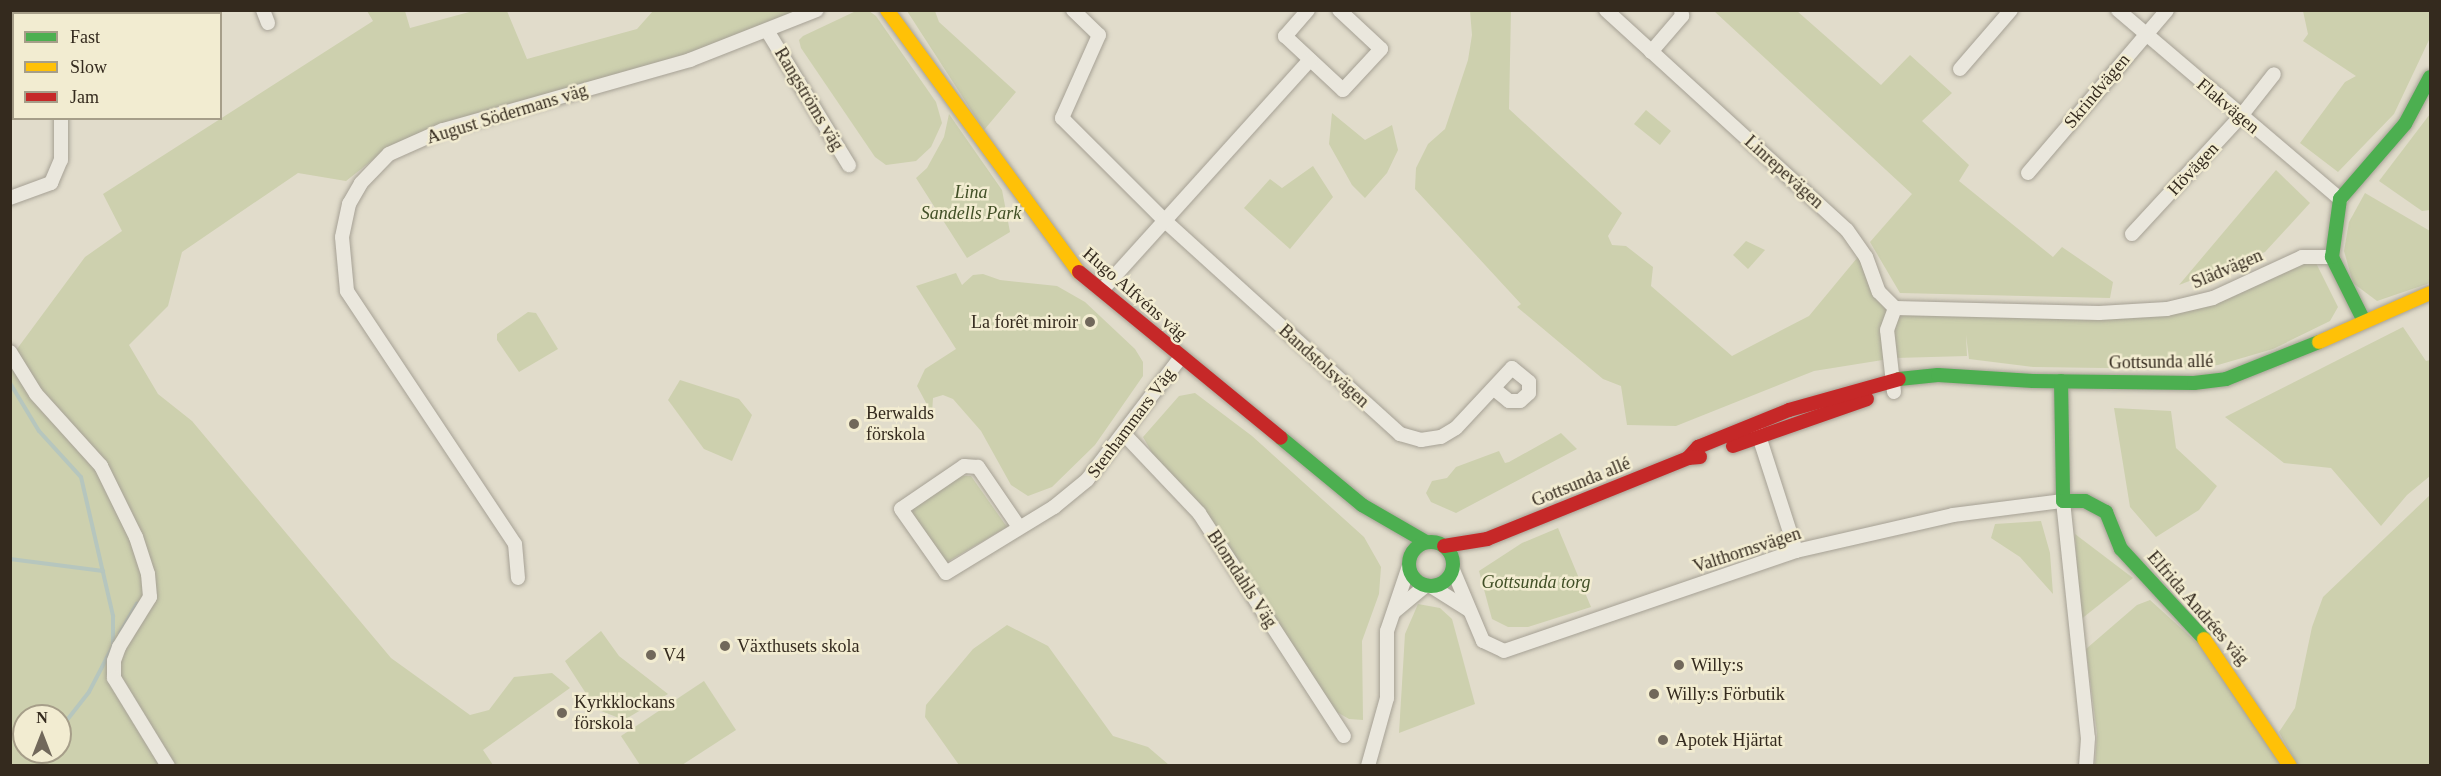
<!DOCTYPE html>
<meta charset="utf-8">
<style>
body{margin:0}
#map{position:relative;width:2441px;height:776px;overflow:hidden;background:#e1dccb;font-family:"Times New Roman",serif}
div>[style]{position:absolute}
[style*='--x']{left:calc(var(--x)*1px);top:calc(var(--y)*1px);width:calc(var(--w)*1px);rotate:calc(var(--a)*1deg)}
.green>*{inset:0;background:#cdd0ae}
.stream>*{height:4px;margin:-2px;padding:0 2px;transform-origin:2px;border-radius:2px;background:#b6c6be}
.roads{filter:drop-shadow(0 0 2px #a6a195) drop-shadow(0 0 2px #a6a195)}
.street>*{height:14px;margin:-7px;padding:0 7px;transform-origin:7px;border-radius:7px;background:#eae7dd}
.fast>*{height:14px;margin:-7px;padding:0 7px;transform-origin:7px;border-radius:7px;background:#4caf50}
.fast>.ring{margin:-7px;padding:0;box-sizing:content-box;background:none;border:14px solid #4caf50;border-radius:50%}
.slow>*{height:14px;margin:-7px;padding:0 7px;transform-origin:7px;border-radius:7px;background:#ffc107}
.jam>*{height:14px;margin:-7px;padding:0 7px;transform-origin:7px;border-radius:7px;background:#c62828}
.dots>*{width:16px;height:16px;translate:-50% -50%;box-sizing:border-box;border:3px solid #f2ecd1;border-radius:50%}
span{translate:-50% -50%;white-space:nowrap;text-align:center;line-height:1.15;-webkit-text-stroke:5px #f2ecd1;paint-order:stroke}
.street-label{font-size:18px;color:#342a1e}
.park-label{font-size:18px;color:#414f26;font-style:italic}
.poi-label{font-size:18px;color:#342a1e}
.right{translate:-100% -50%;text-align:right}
.left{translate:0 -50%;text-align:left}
.frame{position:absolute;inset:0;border:12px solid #342a1e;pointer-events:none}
.legend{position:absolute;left:12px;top:12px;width:210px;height:108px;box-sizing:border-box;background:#f2ecd1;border:2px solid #a69e89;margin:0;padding:8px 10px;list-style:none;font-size:18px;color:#342a1e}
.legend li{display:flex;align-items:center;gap:12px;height:30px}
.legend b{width:30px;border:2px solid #a69e89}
.north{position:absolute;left:12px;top:704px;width:60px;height:60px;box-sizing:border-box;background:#f2ecd1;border:2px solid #a69e89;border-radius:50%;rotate:0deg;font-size:16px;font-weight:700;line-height:24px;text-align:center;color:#342a1e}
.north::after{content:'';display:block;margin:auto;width:21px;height:27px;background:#71685b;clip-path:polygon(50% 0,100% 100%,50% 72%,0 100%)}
</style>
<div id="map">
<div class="green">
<i style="clip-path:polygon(evenodd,367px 11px,405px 11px,410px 28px,473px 11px,507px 11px,527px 59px,637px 29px,653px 11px,800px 11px,685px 55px,389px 147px,346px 181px,298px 173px,182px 252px,168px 306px,129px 345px,158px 394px,192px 421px,391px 658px,470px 715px,489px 710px,514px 677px,552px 673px,570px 688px,483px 750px,493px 765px,11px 766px,11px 347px,14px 353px,85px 257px,122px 231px,103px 194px,373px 21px,367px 11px,24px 716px,60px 716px,60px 752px,24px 752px,24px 716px)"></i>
<i style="clip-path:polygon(856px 11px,869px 11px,876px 16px,936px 102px,942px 123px,931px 147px,916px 161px,886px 165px,875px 157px,801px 48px,799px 40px,803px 36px)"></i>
<i style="clip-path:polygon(907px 11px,935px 11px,939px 22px,1016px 92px,984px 130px)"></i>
<i style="clip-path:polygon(1470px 11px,1511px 11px,1509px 109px,1622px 213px,1608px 236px,1612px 245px,1626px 246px,1653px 267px,1651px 286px,1732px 356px,1809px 316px,1862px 252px,1895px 308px,2167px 309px,2274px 268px,2315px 261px,2338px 307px,2330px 321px,2273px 349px,2218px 365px,2182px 369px,2033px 367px,1969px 359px,1966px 335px,1967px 356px,1895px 358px,1814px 371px,1676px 426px,1627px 425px,1621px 386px,1603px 379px,1517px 307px,1521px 304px,1415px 189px,1416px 168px,1428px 144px,1445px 129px,1468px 60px,1472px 35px)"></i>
<i style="clip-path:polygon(1714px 11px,1797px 11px,1881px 85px,1910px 55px,1952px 93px,1922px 121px,1969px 165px,1959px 181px,2053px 257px,2062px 247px,2113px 282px,2110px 298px,1900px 293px,1870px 242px,1912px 194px)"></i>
<i style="clip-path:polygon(2303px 11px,2430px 11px,2429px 40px,2394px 114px,2338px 172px,2300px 143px,2345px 82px,2356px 76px,2303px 41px,2308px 34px)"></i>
<i style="clip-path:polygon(1646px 110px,1671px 131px,1660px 145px,1634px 124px)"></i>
<i style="clip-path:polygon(1332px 113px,1365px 140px,1392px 125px,1398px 150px,1387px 173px,1365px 198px,1352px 185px,1329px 144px)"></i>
<i style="clip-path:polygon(949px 114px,1002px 190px,1010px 232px,967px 258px,916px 178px,927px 168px,944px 137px)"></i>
<i style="clip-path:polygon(2430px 114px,2430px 210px,2422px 211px,2379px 181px)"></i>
<i style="clip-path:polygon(1313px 166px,1333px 197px,1290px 249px,1244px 208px,1270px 179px,1282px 188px)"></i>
<i style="clip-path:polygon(2276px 170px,2310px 203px,2265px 252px,2179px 285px)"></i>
<i style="clip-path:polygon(2365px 193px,2430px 231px,2430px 283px,2377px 301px,2353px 283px,2344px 251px,2349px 222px)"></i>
<i style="clip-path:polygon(1746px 241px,1765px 250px,1748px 269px,1733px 255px)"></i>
<i style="clip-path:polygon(956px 273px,962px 285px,973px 275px,983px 274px,1000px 280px,1057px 286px,1085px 302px,1135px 349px,1143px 362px,1143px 376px,1095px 445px,1052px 487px,1028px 496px,1011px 485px,981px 431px,953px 399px,943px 395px,933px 398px,932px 414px,917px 386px,925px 369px,956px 349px,916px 286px)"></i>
<i style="clip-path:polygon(528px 312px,536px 313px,558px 349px,519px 372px,497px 340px,497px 334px)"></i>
<i style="clip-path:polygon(2403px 327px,2426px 361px,2430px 360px,2430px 476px,2407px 495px,2381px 526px,2331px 468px,2284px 463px,2225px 417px)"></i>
<i style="clip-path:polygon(680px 380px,739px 399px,752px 415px,732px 461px,704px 449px,668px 400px)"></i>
<i style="clip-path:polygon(1195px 393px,1252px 436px,1364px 537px,1381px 567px,1379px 594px,1362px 641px,1363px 720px,1349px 719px,1337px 712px,1199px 513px,1166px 477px,1143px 437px,1179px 396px)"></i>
<i style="clip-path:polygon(2114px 408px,2171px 411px,2176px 448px,2217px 486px,2199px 510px,2156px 537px,2130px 507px)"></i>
<i style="clip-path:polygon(1561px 433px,1577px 449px,1456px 513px,1431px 502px,1426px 493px,1432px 481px,1447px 478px,1456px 467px,1499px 451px,1505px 463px,1509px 462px)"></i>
<i style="clip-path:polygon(962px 476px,971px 476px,1007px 527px,947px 562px,912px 514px,914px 507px)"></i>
<i style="clip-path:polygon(2430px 495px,2430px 765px,2297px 765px,2279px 732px,2295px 708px,2312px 627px,2323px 597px)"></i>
<i style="clip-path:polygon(2041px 521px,2050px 553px,2053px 594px,2020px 557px,1991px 538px,1995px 524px)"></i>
<i style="clip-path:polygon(1558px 528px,1591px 607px,1528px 627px,1508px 627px,1492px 619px,1479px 571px,1522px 543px)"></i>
<i style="clip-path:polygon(2075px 534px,2133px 578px,2080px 620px)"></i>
<i style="clip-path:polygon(2150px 600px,2204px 649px,2282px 765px,2095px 765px,2097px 733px,2086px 649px,2137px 605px)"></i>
<i style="clip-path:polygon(1418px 604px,1440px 608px,1452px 619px,1475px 704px,1399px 733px,1405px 634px)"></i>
<i style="clip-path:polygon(1007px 625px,1048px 646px,1113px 736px,1148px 747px,1169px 765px,959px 765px,925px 717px,926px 705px,973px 649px)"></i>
<i style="clip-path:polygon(601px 631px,619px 656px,668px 694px,624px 720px,596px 709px,565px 661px)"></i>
<i style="clip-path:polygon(704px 681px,736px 730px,682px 765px,640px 765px,621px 736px)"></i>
</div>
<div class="stream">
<i style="--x:10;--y:383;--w:56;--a:58.9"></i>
<i style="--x:39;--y:431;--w:62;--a:47.6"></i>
<i style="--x:81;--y:477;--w:143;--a:77"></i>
<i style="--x:113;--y:616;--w:30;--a:90"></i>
<i style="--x:113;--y:646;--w:52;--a:117.6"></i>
<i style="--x:89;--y:692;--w:47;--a:128.1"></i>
<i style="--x:10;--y:559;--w:94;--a:7.4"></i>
<i style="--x:120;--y:633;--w:34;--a:-60"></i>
<i style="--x:39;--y:766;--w:16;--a:-60"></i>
</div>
<div class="roads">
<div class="street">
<i style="--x:263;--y:10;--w:14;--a:69"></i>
<i style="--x:1073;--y:10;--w:36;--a:44"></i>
<i style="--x:1099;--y:35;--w:91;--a:114"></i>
<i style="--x:1062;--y:118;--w:144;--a:45"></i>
<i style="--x:1164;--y:220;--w:319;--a:42.2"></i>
<i style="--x:1400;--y:434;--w:22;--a:16"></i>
<i style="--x:1421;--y:440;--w:20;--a:-9"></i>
<i style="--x:1441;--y:437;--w:17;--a:-31"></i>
<i style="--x:1456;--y:428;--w:82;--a:-47"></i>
<i style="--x:1512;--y:368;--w:22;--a:39"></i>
<i style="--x:1529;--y:382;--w:11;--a:90"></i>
<i style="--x:1529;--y:393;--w:12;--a:138"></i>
<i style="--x:1520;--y:401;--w:11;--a:180"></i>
<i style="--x:1509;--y:401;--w:19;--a:-141"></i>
<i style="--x:1308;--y:10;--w:35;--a:131"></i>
<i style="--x:1285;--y:36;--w:79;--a:43"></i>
<i style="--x:1343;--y:90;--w:56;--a:-47.2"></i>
<i style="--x:1381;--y:49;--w:57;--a:-137.1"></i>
<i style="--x:1606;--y:10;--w:326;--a:42.4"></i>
<i style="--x:1847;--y:230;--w:33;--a:55"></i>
<i style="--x:1866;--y:257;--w:37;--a:70"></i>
<i style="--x:1879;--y:292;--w:23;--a:45"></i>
<i style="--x:1895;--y:308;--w:204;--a:1.4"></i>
<i style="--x:2099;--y:313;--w:68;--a:-3.4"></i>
<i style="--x:2167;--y:309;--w:47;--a:-13.4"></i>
<i style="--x:2213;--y:298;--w:98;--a:-24.7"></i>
<i style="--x:2302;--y:257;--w:30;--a:0"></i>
<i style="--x:2118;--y:10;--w:292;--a:40.4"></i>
<i style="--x:67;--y:14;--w:4;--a:-76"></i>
<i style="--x:768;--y:32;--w:156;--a:58.7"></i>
<i style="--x:1651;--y:52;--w:48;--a:-49.3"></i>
<i style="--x:1682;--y:16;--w:6;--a:-99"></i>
<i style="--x:1960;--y:69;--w:78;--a:-49.2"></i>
<i style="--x:2028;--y:173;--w:214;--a:-49.5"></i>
<i style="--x:10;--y:198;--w:44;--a:-20.1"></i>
<i style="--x:51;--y:183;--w:25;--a:-67"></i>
<i style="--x:61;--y:160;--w:42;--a:-90"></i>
<i style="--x:2132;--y:234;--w:161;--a:-47.3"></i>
<i style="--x:2241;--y:116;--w:53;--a:-51.8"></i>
<i style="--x:1102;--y:290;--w:310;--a:-47.9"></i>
<i style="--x:10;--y:352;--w:49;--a:58.2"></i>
<i style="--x:36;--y:394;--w:97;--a:47.9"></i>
<i style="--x:101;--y:466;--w:79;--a:63.8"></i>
<i style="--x:136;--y:537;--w:39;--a:72"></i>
<i style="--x:148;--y:574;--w:23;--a:85"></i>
<i style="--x:150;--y:597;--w:59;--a:121.8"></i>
<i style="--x:119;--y:647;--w:15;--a:110"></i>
<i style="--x:114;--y:661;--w:17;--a:90"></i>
<i style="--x:114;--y:678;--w:103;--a:58.5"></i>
<i style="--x:1894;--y:392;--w:62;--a:-96.4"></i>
<i style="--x:1887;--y:330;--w:23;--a:-70"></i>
<i style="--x:1757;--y:430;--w:127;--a:72.1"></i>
<i style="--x:1124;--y:434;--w:109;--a:46.5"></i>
<i style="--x:1199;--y:513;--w:266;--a:57"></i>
<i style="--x:1019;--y:527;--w:73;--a:-124.3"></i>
<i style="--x:978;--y:467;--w:14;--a:-176"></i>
<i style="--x:964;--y:466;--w:76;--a:145.7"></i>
<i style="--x:901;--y:509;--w:78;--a:54.9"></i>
<i style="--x:946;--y:573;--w:127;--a:-31.4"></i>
<i style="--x:1054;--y:507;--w:43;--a:-39.3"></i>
<i style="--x:1087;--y:480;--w:155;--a:-52.6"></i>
<i style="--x:1453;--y:570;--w:77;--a:67.1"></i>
<i style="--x:1483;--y:641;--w:23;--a:25"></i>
<i style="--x:1504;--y:651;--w:309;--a:-18.9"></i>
<i style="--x:1796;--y:551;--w:161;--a:-12.9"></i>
<i style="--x:1953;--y:515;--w:111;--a:-7.3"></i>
<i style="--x:2063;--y:501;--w:238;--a:84"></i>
<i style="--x:2088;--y:738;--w:28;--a:94"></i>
<i style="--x:518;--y:578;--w:34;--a:-95"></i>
<i style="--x:515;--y:544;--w:304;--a:-123.6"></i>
<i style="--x:347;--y:291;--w:54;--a:-95.3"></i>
<i style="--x:342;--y:237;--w:34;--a:-78"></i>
<i style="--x:349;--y:204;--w:24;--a:-60"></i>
<i style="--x:361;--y:183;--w:40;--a:-46"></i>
<i style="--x:389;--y:154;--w:59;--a:-24"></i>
<i style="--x:443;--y:130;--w:257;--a:-15.8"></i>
<i style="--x:690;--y:60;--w:136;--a:-21.5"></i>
<i style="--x:1431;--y:586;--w:45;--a:32.3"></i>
<i style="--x:1394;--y:612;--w:40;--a:-40"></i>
<i style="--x:1368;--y:766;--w:71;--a:-74.4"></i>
<i style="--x:1387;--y:698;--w:67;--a:-90"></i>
<i style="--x:1387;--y:631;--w:69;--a:-71.3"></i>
</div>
<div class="fast">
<i style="--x:2364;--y:321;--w:72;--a:-116.6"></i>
<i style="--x:2332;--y:257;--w:59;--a:-82.1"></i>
<i style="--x:2340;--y:199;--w:99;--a:-49.1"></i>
<i style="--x:2405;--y:124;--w:53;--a:-62"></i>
<i style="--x:1899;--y:379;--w:39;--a:-6"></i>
<i style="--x:1938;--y:375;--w:95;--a:3.6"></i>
<i style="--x:2033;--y:381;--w:161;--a:0.7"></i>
<i style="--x:2194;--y:383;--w:32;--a:-7"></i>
<i style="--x:2226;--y:379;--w:100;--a:-21.7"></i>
<i style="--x:2061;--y:381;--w:120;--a:89"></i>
<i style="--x:2063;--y:501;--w:22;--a:0"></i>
<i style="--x:2085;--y:501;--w:24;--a:28"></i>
<i style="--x:2106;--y:512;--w:40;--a:68"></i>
<i style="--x:2121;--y:549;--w:122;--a:47.3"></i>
<i style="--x:1281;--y:438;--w:105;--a:39.6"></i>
<i style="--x:1362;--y:505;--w:74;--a:30"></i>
<i class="ring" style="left:1409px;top:542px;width:30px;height:30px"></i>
</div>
<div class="slow">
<i style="--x:887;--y:10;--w:325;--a:53.8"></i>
<i style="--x:2319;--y:342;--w:121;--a:-23.8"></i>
<i style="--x:2204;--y:639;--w:153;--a:55.9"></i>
</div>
<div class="jam">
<i style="--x:1079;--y:272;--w:261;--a:39.4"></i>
<i style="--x:1733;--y:446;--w:142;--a:-19.3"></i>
<i style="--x:1688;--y:458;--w:15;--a:-48"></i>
<i style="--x:1698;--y:447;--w:98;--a:-22.1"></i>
<i style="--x:1789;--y:410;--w:114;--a:-15.7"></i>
<i style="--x:1444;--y:546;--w:44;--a:-9.2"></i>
<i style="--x:1487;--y:539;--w:217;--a:-21.9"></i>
<i style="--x:1688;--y:458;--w:12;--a:-5"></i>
</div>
</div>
<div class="dots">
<i style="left:1090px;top:322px;background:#71685b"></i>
<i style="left:854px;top:424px;background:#71685b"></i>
<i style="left:725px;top:646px;background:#71685b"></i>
<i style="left:651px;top:655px;background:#71685b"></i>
<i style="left:1679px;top:665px;background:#71685b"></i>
<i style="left:1654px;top:694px;background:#71685b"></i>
<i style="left:562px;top:713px;background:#71685b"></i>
<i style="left:1663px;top:740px;background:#71685b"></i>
</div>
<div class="street-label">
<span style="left:2097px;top:91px;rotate:-50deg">Skrindvägen</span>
<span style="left:809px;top:99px;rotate:59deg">Rangströms väg</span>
<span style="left:2228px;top:106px;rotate:40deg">Flakvägen</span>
<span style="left:507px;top:114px;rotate:-17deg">August Södermans väg</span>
<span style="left:2193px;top:169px;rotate:-47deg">Hövägen</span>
<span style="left:1784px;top:172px;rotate:42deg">Linrepevägen</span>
<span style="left:2227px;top:269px;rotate:-23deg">Slädvägen</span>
<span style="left:1135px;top:294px;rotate:41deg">Hugo Alfvéns väg</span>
<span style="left:2161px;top:362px;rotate:-1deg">Gottsunda allé</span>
<span style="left:1324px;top:366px;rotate:42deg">Bandstolsvägen</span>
<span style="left:1131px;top:423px;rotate:-53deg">Stenhammars Väg</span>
<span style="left:1581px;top:482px;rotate:-22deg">Gottsunda allé</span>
<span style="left:1747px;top:550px;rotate:-18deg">Valthornsvägen</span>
<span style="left:1242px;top:579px;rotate:57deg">Blomdahls Väg</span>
<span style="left:2198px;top:608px;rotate:49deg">Elfrida Andrées väg</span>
</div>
<div class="park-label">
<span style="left:971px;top:203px">Lina<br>Sandells Park</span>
<span style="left:1536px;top:582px">Gottsunda torg</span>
</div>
<div class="poi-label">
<span class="right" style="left:1078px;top:322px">La forêt miroir</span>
<span class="left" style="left:866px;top:424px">Berwalds<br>förskola</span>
<span class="left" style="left:737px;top:646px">Växthusets skola</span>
<span class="left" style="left:663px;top:655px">V4</span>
<span class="left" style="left:1691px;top:665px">Willy:s</span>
<span class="left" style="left:1666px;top:694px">Willy:s Förbutik</span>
<span class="left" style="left:574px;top:713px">Kyrkklockans<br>förskola</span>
<span class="left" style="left:1675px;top:740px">Apotek Hjärtat</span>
</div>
<div class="frame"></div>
<ul class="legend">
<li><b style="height:8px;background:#4caf50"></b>Fast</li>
<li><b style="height:8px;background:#ffc107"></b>Slow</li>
<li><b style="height:8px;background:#c62828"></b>Jam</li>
</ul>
<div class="north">N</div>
</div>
